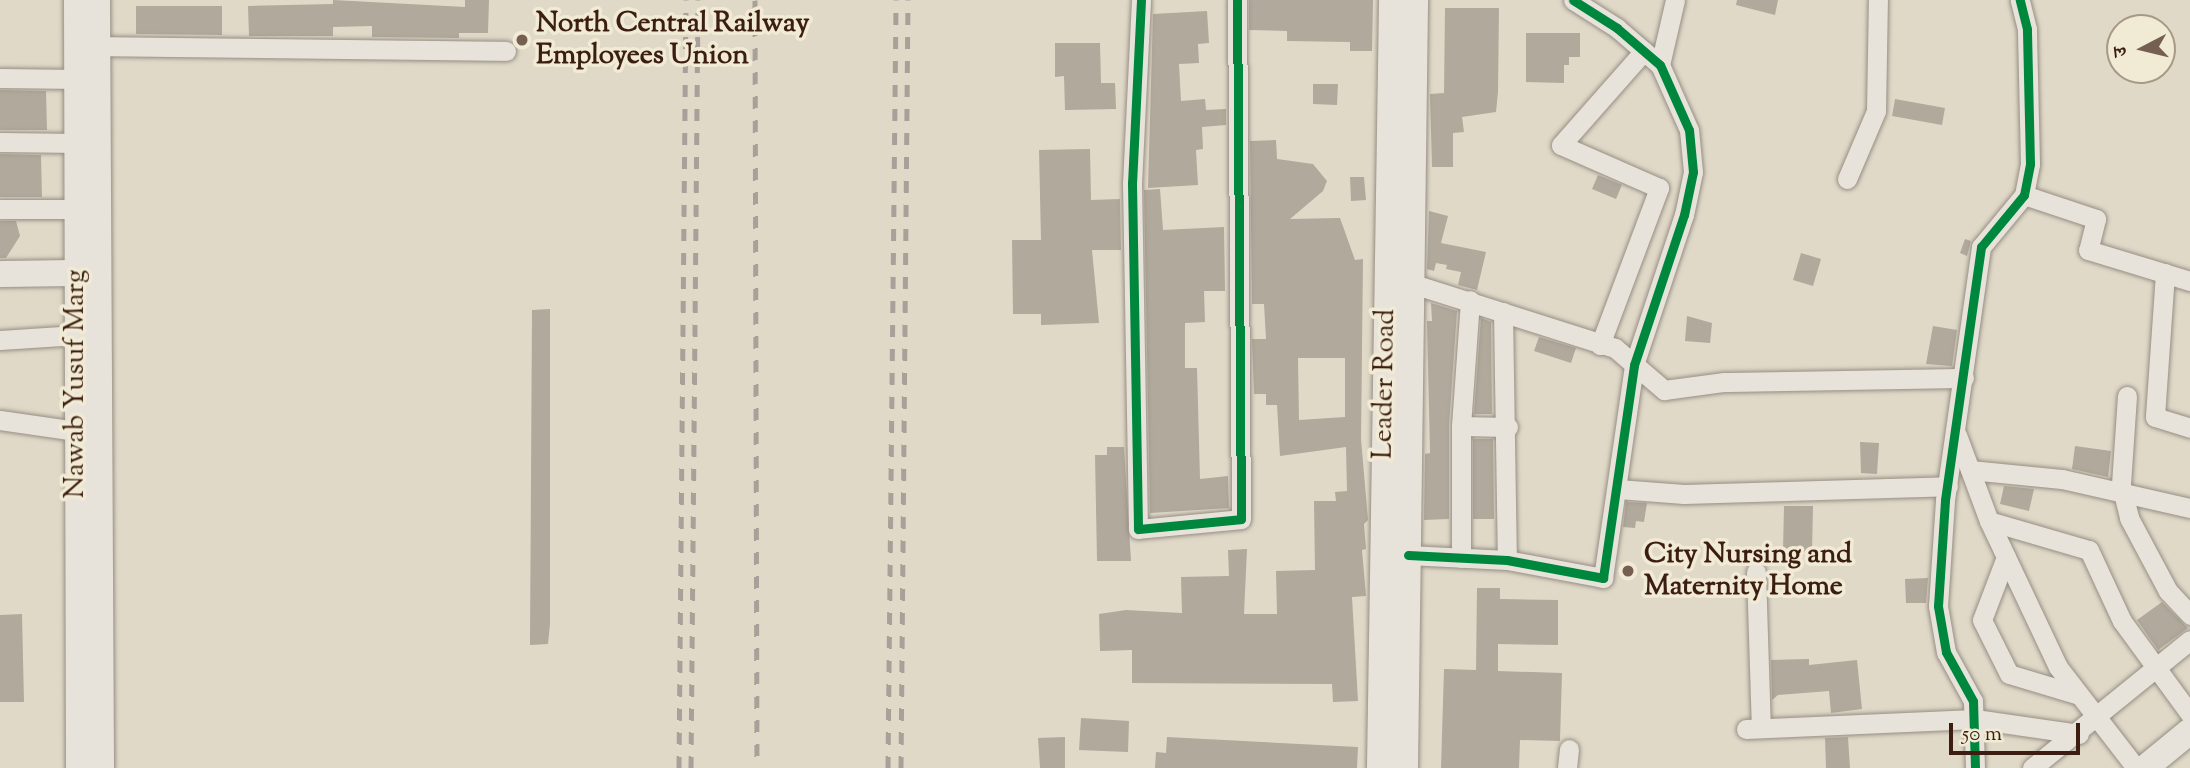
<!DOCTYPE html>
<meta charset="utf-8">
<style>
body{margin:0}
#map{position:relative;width:2190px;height:768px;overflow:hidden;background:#e0d9c8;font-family:"Sorts Mill Goudy","Noto Serif Devanagari",serif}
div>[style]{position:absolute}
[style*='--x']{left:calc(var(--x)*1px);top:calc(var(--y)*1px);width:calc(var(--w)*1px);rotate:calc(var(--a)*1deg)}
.building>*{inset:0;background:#b0a99c}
.roads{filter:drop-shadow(0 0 2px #968e83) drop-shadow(0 0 2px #968e83)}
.street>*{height:19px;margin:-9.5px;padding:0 9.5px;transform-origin:9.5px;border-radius:9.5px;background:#e7e3da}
.secondary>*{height:26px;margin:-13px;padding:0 13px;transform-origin:13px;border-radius:13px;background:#e7e3da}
.rail>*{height:5px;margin-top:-2.5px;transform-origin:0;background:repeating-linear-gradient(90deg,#a7a199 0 12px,transparent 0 24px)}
.cycleway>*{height:9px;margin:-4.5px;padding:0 4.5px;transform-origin:4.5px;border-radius:4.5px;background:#00873e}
.dots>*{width:19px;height:19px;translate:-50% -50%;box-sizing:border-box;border:4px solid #f1ead4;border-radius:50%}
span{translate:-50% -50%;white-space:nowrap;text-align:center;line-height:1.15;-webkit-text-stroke:7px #f1ead4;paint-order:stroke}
.poi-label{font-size:28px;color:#3b1e11;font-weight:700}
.left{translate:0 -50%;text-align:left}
.street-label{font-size:28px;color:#3b1e11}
.north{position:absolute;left:2106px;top:14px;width:70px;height:70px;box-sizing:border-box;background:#f1ead4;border:2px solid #a89886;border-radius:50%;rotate:263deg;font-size:19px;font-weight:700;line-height:28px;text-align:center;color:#3b1e11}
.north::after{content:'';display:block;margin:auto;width:24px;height:32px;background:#755f51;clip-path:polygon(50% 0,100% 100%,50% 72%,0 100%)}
.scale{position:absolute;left:1949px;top:723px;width:131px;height:32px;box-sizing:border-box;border:4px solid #3b1e11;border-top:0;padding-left:9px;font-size:21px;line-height:24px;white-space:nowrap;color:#3b1e11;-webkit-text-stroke:5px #f1ead4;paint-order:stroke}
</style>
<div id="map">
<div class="building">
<i style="clip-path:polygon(333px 0,465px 7px,465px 0,489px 0,488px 33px,459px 33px,459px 38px,372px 37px,372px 26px,333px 27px,333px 36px,249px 36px,248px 6px,333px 4px)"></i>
<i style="clip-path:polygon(1249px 0,1373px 0,1372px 51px,1350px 51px,1350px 42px,1287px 41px,1287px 31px,1249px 30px)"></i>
<i style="clip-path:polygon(1737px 0,1778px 0,1775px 15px,1736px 5px)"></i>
<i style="clip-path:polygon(136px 6px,222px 6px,222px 35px,136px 34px)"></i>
<i style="clip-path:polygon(1445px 8px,1499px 8px,1498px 92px,1496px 112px,1462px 117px,1464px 132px,1453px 133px,1453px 167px,1432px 167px,1430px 94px,1444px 93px)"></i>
<i style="clip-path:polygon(1207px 11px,1209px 43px,1198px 44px,1199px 63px,1179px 64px,1181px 101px,1205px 99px,1206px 110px,1226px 109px,1226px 125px,1202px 127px,1203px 149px,1196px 150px,1198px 185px,1148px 188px,1153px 14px)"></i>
<i style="clip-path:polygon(1526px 33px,1580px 33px,1580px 57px,1569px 57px,1569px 65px,1564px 65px,1564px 83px,1526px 82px)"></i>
<i style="clip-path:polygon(1055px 43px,1100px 43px,1101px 83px,1115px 83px,1116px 109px,1065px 110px,1064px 76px,1055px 77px)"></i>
<i style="clip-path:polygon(1313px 84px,1338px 84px,1337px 105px,1313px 104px)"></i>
<i style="clip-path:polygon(0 90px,46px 91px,47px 130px,0 130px)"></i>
<i style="clip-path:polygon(1895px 99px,1945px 108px,1942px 125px,1892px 116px)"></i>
<i style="clip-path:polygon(evenodd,1276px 140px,1277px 159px,1313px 164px,1327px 181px,1323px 191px,1290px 219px,1340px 218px,1355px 260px,1363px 259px,1361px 439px,1368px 520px,1364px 524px,1366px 549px,1362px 550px,1366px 596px,1352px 597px,1358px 701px,1333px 702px,1332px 684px,1132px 683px,1132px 650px,1100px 651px,1099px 614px,1126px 610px,1182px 613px,1181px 577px,1229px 576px,1228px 550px,1247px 549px,1244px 614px,1277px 614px,1276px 571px,1315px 570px,1314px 501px,1336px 501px,1335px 492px,1347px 491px,1346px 447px,1280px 456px,1277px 405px,1266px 405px,1266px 394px,1254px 394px,1252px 339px,1266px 339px,1264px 304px,1252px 304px,1250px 141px,1276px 140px,1298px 358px,1345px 358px,1345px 417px,1299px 420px,1298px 358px)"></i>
<i style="clip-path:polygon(1090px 149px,1091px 200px,1120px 199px,1121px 250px,1092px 250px,1099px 323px,1041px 325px,1041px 314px,1013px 314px,1012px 240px,1041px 240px,1039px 150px)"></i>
<i style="clip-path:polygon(0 154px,41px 155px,42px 197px,0 197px)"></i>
<i style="clip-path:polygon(1598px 175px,1622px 185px,1616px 199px,1592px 189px)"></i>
<i style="clip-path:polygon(1350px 177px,1364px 177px,1366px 200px,1351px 201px)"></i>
<i style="clip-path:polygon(1160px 189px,1163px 230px,1224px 227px,1225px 291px,1204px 291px,1205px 322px,1185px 323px,1185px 368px,1197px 368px,1200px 479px,1228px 476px,1229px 508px,1150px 513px,1144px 190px)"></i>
<i style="clip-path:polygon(1429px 211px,1448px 216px,1441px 243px,1486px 252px,1477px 290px,1458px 285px,1461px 272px,1446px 269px,1447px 265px,1436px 263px,1434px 271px,1427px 269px)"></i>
<i style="clip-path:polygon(0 221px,16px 221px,20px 236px,6px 258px,0 258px)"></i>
<i style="clip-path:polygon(1965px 239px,1971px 241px,1967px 256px,1960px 253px)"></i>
<i style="clip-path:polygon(1801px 253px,1821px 259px,1813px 286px,1793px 280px)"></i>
<i style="clip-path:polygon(1431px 303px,1457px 311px,1449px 425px,1449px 519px,1424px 520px,1425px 454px,1430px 453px,1427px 321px,1432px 321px)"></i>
<i style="clip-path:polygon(550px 309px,550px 624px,548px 644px,530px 645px,532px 310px)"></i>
<i style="clip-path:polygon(1687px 316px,1712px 323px,1710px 343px,1685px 341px)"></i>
<i style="clip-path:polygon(1481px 318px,1491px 322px,1492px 414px,1474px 414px)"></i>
<i style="clip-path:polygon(1933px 326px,1957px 330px,1952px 366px,1926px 364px)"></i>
<i style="clip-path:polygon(1539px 337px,1576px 348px,1571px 363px,1534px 351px)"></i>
<i style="clip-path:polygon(1473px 439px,1493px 439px,1494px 519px,1473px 519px)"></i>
<i style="clip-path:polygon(1860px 442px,1879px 443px,1877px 474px,1861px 473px)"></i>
<i style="clip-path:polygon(2075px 446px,2111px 451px,2108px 477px,2072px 469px)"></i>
<i style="clip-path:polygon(1107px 447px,1124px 447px,1131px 561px,1097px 561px,1095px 455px,1107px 455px)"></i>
<i style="clip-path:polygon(2004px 486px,2034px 489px,2029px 511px,2000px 504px)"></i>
<i style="clip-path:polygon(1626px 502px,1647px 503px,1644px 522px,1636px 521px,1635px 528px,1623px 527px)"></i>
<i style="clip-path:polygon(1784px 506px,1813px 506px,1812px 552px,1783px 551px)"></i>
<i style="clip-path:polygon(1928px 578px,1926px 603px,1906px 603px,1905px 579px)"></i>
<i style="clip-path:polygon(1477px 588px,1500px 588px,1500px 599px,1558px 600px,1558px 645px,1498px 644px,1498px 671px,1562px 673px,1560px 741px,1520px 740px,1519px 768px,1441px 768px,1444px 669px,1476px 670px)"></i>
<i style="clip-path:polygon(2162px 602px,2188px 628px,2158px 650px,2137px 620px)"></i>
<i style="clip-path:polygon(22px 614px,24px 702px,0 702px,0 615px)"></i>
<i style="clip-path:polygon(1809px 659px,1809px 665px,1857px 660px,1862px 709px,1831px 713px,1829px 691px,1778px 695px,1772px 700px,1771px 660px)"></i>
<i style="clip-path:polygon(1081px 718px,1129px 721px,1128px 752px,1079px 750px)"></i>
<i style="clip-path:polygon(1065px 737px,1065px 768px,1040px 768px,1038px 738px)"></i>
<i style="clip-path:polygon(1167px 737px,1358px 747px,1357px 768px,1155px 768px,1156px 752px,1166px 753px)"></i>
<i style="clip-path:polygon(1848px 737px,1850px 768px,1826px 768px,1825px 738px)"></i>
</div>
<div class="roads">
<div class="street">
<i style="--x:1141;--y:0;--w:183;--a:92.8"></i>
<i style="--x:1132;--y:183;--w:346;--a:89"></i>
<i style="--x:1138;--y:529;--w:103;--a:-5.5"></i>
<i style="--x:1241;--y:519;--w:519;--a:-90.44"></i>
<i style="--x:98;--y:46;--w:408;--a:0.7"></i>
<i style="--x:1660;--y:65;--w:67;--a:-77"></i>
<i style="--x:0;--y:78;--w:78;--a:0.7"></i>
<i style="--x:0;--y:142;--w:78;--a:0.7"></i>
<i style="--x:1847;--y:179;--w:74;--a:-66.9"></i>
<i style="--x:1876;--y:111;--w:111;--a:-89"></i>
<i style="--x:2024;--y:195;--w:76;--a:18.4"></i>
<i style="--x:2096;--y:219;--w:32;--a:104"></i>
<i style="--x:2088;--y:250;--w:107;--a:16.9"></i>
<i style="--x:0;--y:209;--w:77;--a:0"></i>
<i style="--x:2165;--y:273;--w:144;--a:94"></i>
<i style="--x:2155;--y:417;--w:37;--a:17"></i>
<i style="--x:1410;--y:283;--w:215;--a:17.6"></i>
<i style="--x:1615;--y:348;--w:65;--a:40.6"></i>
<i style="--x:1664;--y:390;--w:61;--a:-7.6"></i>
<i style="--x:1724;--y:382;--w:240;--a:-1"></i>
<i style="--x:1503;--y:312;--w:248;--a:89.1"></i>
<i style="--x:0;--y:340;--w:77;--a:-3.7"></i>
<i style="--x:1600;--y:345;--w:168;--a:-69.4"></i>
<i style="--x:1659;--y:188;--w:107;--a:-156.3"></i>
<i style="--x:1561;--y:145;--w:125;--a:-48.6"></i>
<i style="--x:2127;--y:396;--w:89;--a:93.9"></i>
<i style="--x:2121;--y:485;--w:34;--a:76"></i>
<i style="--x:2129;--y:518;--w:83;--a:61.9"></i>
<i style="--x:2168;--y:591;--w:33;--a:47"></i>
<i style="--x:0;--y:420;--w:77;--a:8.2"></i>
<i style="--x:1461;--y:426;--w:47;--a:1.2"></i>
<i style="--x:1957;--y:435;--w:92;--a:69.6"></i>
<i style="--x:1989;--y:521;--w:161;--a:64.7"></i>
<i style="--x:2058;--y:667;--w:128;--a:52.3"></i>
<i style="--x:1970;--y:470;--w:92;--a:5.6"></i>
<i style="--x:2062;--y:479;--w:131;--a:12.8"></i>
<i style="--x:1618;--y:489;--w:66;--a:4.3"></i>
<i style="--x:1684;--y:494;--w:264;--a:-1.7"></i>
<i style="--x:1989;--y:521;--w:104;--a:16.2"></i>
<i style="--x:2089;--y:550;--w:78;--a:65.1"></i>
<i style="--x:2122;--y:621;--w:115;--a:53.8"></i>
<i style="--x:1408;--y:555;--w:99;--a:2.9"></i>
<i style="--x:1507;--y:560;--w:98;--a:10.6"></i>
<i style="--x:1603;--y:578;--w:215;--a:-81.7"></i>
<i style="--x:1634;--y:365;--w:158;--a:-71.6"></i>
<i style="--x:1684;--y:215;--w:44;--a:-78.2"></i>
<i style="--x:1693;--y:172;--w:42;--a:-95.4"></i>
<i style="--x:1689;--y:130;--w:71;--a:-114"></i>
<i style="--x:1660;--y:65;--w:57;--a:-139.3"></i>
<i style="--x:1617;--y:28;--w:52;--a:-147.5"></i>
<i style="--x:2006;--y:557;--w:67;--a:110.9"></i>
<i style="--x:1982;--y:620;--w:60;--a:63.4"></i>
<i style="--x:2009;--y:674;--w:73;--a:16.7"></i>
<i style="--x:1461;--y:558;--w:132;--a:-90"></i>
<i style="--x:1461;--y:426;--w:126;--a:-85.9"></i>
<i style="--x:1756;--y:572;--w:156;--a:88.2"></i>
<i style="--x:1746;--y:729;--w:229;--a:-2.5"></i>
<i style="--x:1975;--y:719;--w:105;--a:8.2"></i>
<i style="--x:1567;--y:768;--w:19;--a:-84"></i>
<i style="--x:1975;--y:768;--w:67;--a:-91.7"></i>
<i style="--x:1973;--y:701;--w:56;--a:-118.9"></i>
<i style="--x:1946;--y:652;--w:47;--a:-99.9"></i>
<i style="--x:1938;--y:606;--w:106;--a:-86.2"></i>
<i style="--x:1945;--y:500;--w:256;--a:-81.9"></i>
<i style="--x:1981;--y:247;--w:67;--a:-50.4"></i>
<i style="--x:2024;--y:195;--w:32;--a:-79"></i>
<i style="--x:2030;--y:164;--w:135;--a:-91.3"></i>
<i style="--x:2027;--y:29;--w:30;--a:-104"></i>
<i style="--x:2032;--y:768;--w:203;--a:-39"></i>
</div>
<div class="secondary">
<i style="--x:77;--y:0;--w:768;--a:89.85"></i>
<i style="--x:97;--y:0;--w:768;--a:89.7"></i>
<i style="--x:0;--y:274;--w:76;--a:-0.8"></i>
<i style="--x:1380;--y:768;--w:768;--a:-89.1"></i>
<i style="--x:1405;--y:768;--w:768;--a:-89.25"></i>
<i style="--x:2145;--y:768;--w:58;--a:-39.4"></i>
</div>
</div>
<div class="rail">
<i style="--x:755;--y:0;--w:768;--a:89.85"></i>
<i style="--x:679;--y:768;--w:768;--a:-89.48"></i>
<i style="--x:691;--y:768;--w:768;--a:-89.48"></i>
<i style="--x:888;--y:768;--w:768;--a:-89.4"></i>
<i style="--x:901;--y:768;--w:768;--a:-89.48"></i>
</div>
<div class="cycleway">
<i style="--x:1141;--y:0;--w:183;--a:92.8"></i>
<i style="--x:1132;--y:183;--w:346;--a:89"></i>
<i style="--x:1138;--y:529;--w:103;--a:-5.5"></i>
<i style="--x:1241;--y:519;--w:519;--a:-90.44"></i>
<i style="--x:1408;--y:555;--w:99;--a:2.9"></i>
<i style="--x:1507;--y:560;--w:98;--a:10.6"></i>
<i style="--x:1603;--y:578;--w:215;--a:-81.7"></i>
<i style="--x:1634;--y:365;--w:158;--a:-71.6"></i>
<i style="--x:1684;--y:215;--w:44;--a:-78.2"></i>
<i style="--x:1693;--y:172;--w:42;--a:-95.4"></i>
<i style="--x:1689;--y:130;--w:71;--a:-114"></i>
<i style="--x:1660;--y:65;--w:57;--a:-139.3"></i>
<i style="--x:1617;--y:28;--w:52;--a:-147.5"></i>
<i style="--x:1975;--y:768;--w:67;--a:-91.7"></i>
<i style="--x:1973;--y:701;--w:56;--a:-118.9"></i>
<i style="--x:1946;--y:652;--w:47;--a:-99.9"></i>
<i style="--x:1938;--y:606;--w:106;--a:-86.2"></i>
<i style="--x:1945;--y:500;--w:256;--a:-81.9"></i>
<i style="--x:1981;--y:247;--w:67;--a:-50.4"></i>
<i style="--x:2024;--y:195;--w:32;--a:-79"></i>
<i style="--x:2030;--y:164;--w:135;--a:-91.3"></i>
<i style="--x:2027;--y:29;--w:30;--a:-104"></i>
</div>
<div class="dots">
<i style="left:522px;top:40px;background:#755f51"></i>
<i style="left:1628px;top:571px;background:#755f51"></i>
</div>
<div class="poi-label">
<span class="left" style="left:536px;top:40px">North Central Railway<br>Employees Union</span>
<span class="left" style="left:1644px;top:571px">City Nursing and<br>Maternity Home</span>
</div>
<div class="street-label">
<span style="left:76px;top:384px;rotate:-90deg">Nawab Yusuf Marg</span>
<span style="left:1385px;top:384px;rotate:-89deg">Leader Road</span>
</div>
<div class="north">उ</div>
<div class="scale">50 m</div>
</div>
